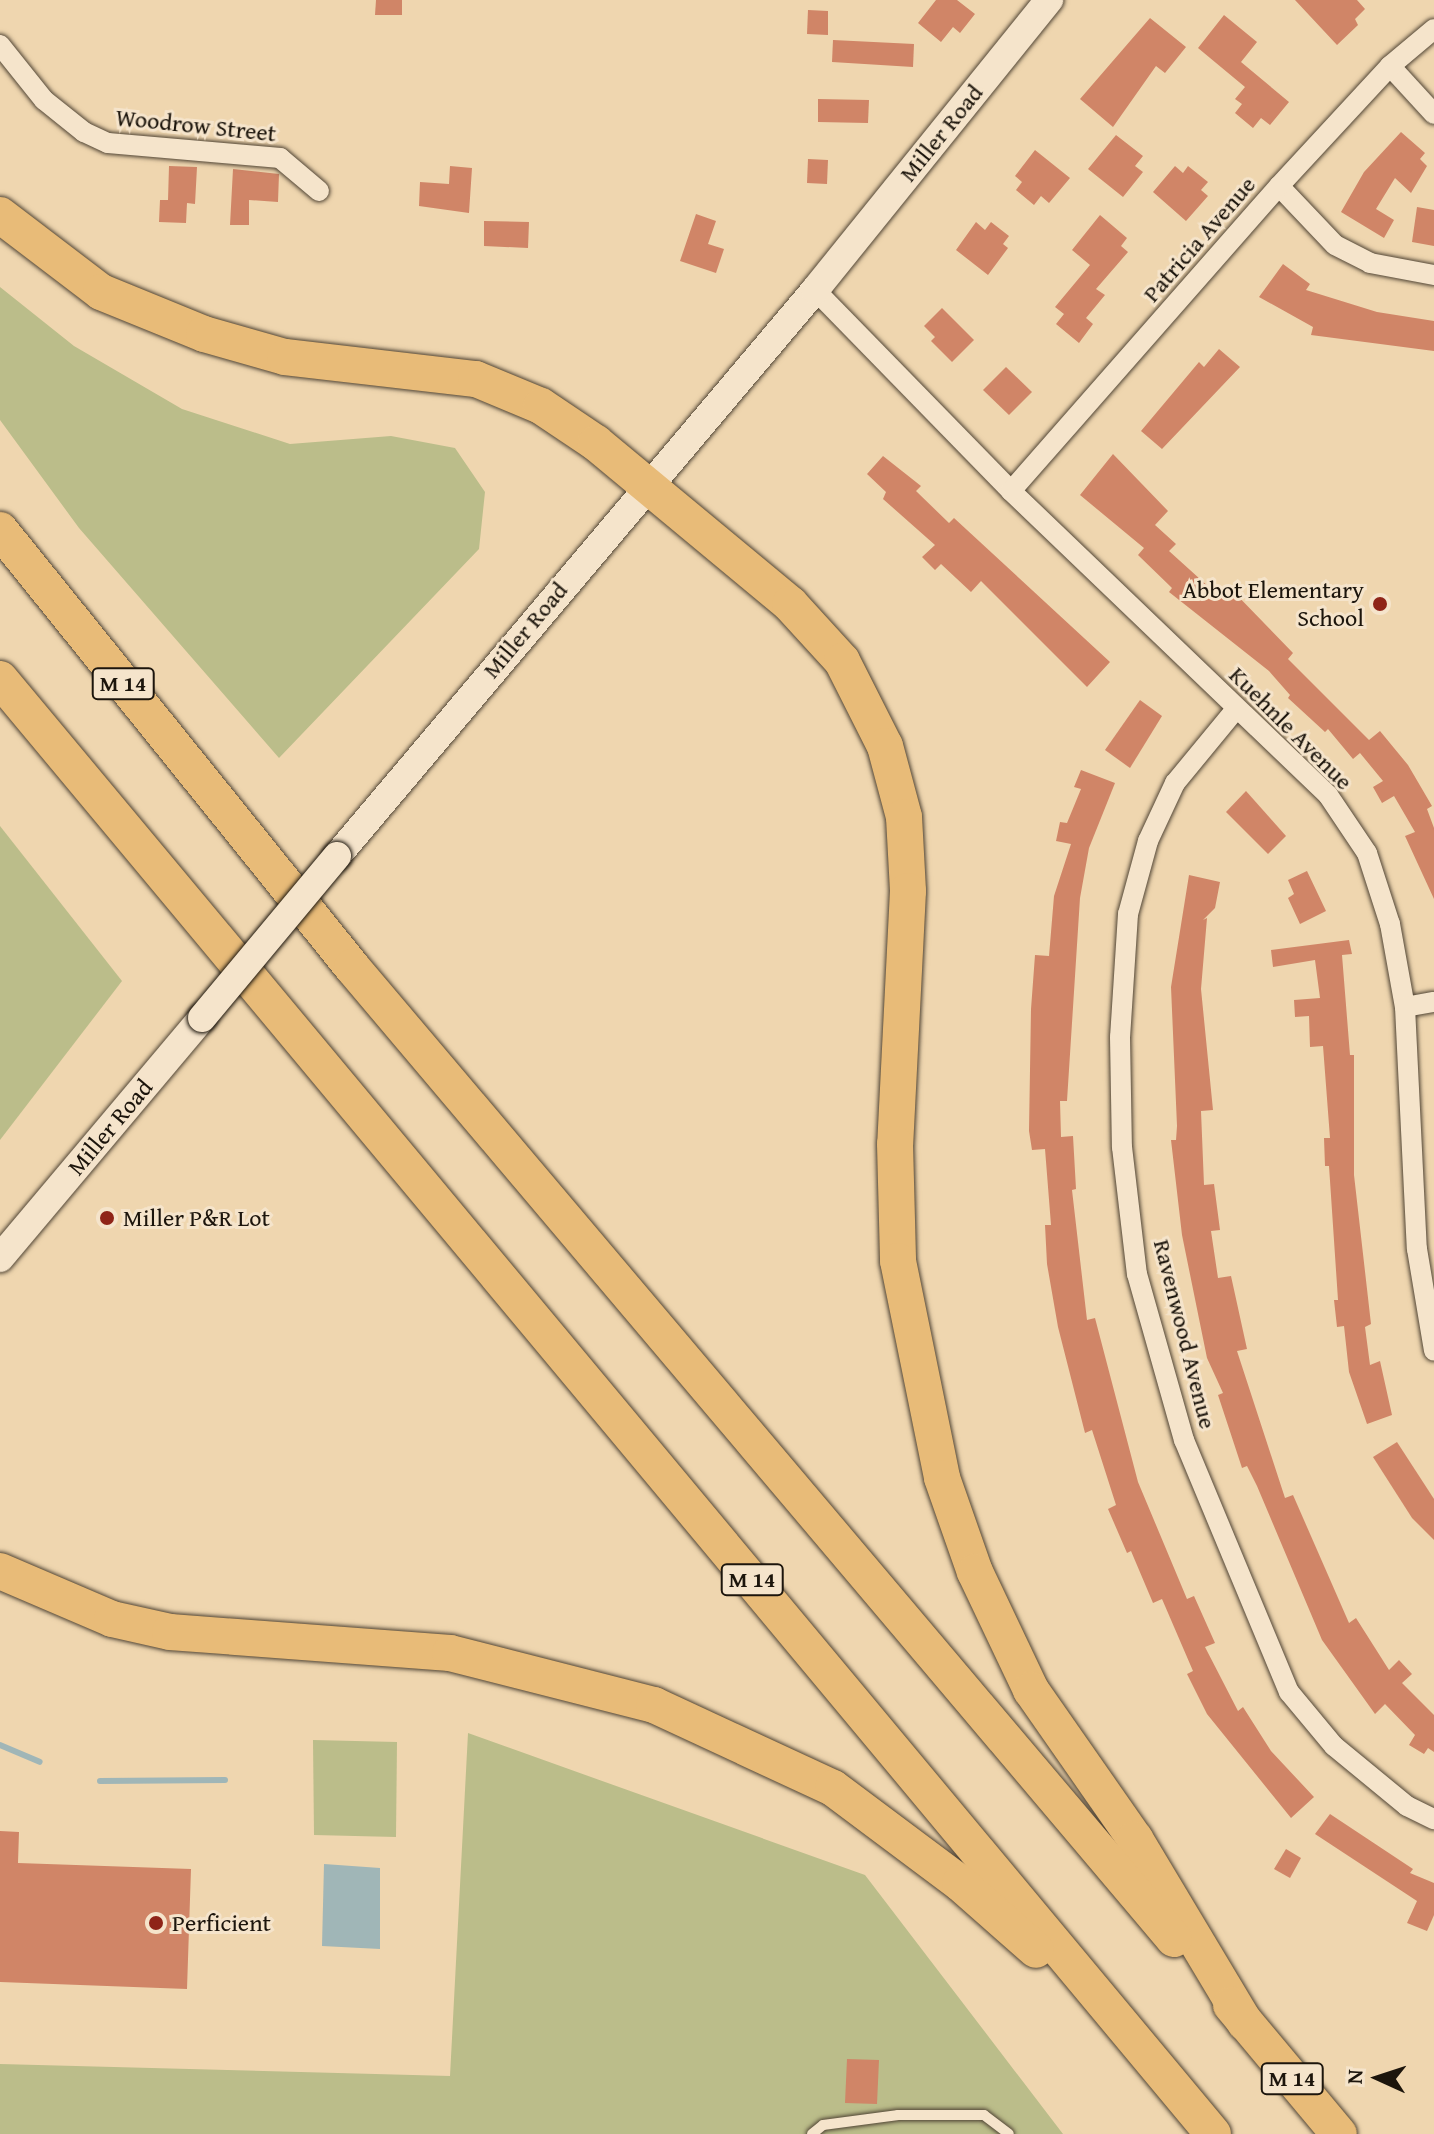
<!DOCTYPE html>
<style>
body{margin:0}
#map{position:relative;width:1434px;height:2134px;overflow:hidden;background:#efd6af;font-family:"Gentium Book Plus",serif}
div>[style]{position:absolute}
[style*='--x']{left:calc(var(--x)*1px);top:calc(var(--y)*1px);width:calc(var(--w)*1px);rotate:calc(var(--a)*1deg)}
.green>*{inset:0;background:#bbbd8a}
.water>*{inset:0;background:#a0b6b7}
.stream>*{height:6px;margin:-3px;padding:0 3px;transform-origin:3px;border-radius:3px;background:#a0b6b7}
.building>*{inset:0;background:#d08567}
.roads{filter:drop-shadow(0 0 2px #514535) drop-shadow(0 0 2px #514535)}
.lane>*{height:10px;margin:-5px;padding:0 5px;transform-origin:5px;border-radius:5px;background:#f5e4cb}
.street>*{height:20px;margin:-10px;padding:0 10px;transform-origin:10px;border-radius:10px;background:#f5e4cb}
.secondary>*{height:28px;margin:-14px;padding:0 14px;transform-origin:14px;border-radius:14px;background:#f5e4cb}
.highway>*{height:36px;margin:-18px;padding:0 18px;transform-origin:18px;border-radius:18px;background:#e8bb78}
.bridges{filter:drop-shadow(0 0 2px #1c150c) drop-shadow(0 0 2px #1c150c)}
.secondary-bridge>*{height:28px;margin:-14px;padding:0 14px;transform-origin:14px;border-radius:14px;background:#f5e4cb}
.dots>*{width:22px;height:22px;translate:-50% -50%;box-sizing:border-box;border:4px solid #f5e4cb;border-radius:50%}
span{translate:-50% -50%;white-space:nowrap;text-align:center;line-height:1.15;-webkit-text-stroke:6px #f5e4cb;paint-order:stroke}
.shield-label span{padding:2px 6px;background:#f5e4cb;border:2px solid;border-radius:6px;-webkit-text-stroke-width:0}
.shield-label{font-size:22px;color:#1c150c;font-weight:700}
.street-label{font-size:24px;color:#1c150c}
.poi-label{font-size:24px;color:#1c150c}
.right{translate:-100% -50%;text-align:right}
.left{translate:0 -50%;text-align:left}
.north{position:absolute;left:1338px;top:2038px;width:80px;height:80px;-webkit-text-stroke:6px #f5e4cb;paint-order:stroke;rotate:273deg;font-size:22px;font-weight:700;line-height:32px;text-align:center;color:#1c150c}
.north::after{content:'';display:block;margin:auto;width:28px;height:36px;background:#1c150c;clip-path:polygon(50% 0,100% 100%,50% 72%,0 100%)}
</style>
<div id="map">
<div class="green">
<i style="clip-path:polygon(0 287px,74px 346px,182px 409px,290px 444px,391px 436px,455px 448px,485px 492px,479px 549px,279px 758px,79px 528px,0 420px)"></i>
<i style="clip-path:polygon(0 826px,122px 981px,0 1140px)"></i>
<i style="clip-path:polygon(468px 1733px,865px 1875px,1063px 2134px,0 2134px,0 2064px,450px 2076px)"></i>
<i style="clip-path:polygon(313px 1740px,397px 1742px,396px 1837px,314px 1835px)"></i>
</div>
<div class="water">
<i style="clip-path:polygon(324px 1864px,380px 1868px,380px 1949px,322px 1946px)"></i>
</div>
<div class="stream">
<i style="--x:0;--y:1745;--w:43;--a:23"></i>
<i style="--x:100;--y:1781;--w:125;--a:-0.5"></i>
</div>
<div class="building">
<i style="clip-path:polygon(376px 0,402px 0,402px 15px,375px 15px)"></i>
<i style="clip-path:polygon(936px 0,957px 0,975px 14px,960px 33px,953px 27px,941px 42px,918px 23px)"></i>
<i style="clip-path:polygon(1295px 0,1357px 0,1365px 9px,1355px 19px,1358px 25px,1337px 45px)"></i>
<i style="clip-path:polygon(808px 10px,828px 11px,828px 35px,807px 34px)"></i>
<i style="clip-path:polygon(1224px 15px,1257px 42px,1241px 62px,1289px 102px,1270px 125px,1261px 118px,1253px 128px,1235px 113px,1242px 104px,1235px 99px,1245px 87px,1198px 48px)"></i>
<i style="clip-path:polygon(1150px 18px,1186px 47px,1165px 73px,1156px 66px,1113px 127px,1080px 99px)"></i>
<i style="clip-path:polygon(833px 40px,914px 44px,913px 67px,832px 62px)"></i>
<i style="clip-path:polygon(818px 99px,869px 100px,868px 123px,818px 122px)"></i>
<i style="clip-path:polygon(1401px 132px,1425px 153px,1420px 159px,1427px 166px,1411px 193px,1395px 178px,1376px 209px,1394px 220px,1384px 238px,1341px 212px,1364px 172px)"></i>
<i style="clip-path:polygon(1116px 135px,1143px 156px,1135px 166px,1143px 172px,1123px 197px,1088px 169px)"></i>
<i style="clip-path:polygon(1035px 150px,1070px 178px,1049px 203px,1041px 196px,1034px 205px,1016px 190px,1022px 182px,1015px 176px)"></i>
<i style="clip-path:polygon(808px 159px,828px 160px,827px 184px,807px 183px)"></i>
<i style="clip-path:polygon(169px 166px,197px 167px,195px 204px,187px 203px,186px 223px,159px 222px,160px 200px,168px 200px)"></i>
<i style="clip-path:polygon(450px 166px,472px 168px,469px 213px,419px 206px,420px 182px,449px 184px)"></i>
<i style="clip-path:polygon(1175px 166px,1183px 173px,1188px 166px,1208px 182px,1201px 190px,1208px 196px,1186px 221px,1153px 192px)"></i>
<i style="clip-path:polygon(233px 169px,279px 174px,278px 202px,249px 200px,249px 225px,230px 225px)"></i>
<i style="clip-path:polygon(1417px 207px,1434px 210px,1434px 246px,1412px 242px)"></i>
<i style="clip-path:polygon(696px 214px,716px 221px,708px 244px,724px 249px,716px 273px,680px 261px)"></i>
<i style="clip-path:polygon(1100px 215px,1127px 238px,1121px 246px,1128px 252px,1096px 289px,1105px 295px,1086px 318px,1093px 324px,1079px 343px,1056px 324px,1064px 314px,1055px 307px,1090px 265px,1072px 250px)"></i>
<i style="clip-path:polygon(484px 221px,529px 222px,528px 248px,484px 246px)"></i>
<i style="clip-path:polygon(976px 222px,985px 230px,991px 222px,1009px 236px,1003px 244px,1008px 248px,988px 275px,956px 250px)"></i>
<i style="clip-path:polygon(1283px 264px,1310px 284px,1306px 290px,1377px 312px,1434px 321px,1434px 351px,1311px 335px,1313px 327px,1259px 297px)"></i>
<i style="clip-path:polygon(942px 308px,974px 340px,952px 362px,931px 341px,935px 337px,924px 326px)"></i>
<i style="clip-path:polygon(1219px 349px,1240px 367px,1162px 449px,1141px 431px,1199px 362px,1204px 367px)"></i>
<i style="clip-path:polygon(1006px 367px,1032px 392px,1009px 415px,983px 390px)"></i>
<i style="clip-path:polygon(1113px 454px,1168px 511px,1155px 525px,1176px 544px,1169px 551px,1221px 598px,1230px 588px,1293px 653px,1288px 659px,1369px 740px,1380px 731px,1408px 765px,1432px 806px,1427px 809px,1434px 828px,1434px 899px,1405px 836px,1415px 832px,1394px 796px,1382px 803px,1373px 787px,1383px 781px,1360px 753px,1353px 759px,1328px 729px,1325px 732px,1288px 698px,1290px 695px,1269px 671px,1169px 592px,1172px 588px,1138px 555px,1144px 548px,1080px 495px)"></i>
<i style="clip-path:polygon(883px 456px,921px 486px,916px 491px,949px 523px,954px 518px,1110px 662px,1087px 687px,981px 581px,971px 592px,941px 564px,935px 570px,922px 557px,935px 545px,883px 499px,886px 492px,867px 474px)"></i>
<i style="clip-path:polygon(1140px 700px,1162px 716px,1130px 768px,1105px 750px)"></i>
<i style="clip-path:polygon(1081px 770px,1115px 783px,1089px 848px,1080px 898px,1067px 1101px,1060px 1101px,1061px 1137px,1073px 1136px,1076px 1189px,1072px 1190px,1087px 1320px,1095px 1318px,1138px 1482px,1187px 1599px,1194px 1596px,1215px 1643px,1205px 1647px,1238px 1711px,1243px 1707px,1271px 1751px,1314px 1797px,1291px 1818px,1207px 1714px,1187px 1674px,1193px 1671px,1162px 1599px,1153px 1603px,1131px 1551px,1127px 1553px,1108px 1509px,1116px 1505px,1092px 1430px,1085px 1433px,1058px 1327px,1047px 1264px,1045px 1225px,1051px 1225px,1045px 1149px,1032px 1150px,1029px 1131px,1031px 1009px,1035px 955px,1049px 956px,1054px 896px,1071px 844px,1056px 841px,1060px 822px,1067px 823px,1081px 789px,1074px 787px)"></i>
<i style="clip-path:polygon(1246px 791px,1286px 836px,1268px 854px,1226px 812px)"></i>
<i style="clip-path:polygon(1307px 871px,1326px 911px,1300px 924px,1288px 898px,1294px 894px,1288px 880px)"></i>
<i style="clip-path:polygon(1189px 875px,1220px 882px,1215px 908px,1203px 920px,1207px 918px,1201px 989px,1213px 1110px,1201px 1111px,1204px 1185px,1214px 1184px,1220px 1230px,1211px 1231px,1218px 1278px,1231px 1276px,1247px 1349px,1237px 1351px,1285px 1498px,1293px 1495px,1349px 1623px,1356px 1618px,1389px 1670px,1399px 1660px,1412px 1674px,1402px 1683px,1434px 1715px,1434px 1752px,1428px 1748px,1424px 1754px,1409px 1745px,1415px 1735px,1385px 1704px,1375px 1714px,1322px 1640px,1257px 1486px,1247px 1466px,1242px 1468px,1218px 1395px,1223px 1393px,1207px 1358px,1182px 1235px,1171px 1140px,1176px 1140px,1177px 1126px,1171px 987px)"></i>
<i style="clip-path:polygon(1349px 940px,1352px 954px,1342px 955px,1350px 1055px,1354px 1055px,1354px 1175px,1371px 1324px,1365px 1327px,1370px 1365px,1380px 1361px,1392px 1415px,1367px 1424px,1349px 1372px,1344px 1326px,1337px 1327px,1334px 1300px,1338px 1300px,1329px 1166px,1325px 1166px,1324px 1138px,1330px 1138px,1323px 1046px,1310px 1047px,1309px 1016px,1295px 1017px,1294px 1000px,1320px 998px,1315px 960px,1273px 967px,1271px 950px)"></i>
<i style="clip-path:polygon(1397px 1442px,1434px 1499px,1434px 1540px,1412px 1518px,1373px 1457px)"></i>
<i style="clip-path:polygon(1330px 1814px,1413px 1869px,1410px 1873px,1434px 1883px,1434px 1915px,1427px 1931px,1407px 1923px,1417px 1901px,1315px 1834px)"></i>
<i style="clip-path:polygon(0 1831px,19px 1832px,18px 1863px,191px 1869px,187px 1989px,0 1982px)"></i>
<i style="clip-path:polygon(1286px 1849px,1301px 1858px,1290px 1878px,1274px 1869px)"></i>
<i style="clip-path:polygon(847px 2059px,879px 2060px,877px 2104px,845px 2103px)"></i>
</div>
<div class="roads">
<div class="lane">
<i style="--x:812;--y:2134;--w:14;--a:-39"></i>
<i style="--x:823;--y:2125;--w:76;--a:-7.6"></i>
<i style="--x:898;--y:2115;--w:86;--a:0"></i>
<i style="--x:984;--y:2115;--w:31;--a:37"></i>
</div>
<div class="street">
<i style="--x:0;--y:45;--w:70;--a:51.3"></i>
<i style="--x:44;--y:100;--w:51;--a:38.7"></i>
<i style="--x:84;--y:132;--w:26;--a:25"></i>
<i style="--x:108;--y:143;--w:173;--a:5"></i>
<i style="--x:280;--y:158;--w:51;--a:40.2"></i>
<i style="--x:1390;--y:66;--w:65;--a:47.5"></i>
<i style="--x:1279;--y:186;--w:81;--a:46.5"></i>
<i style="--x:1335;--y:245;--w:39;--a:27"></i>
<i style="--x:1370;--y:263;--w:65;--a:10.6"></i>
<i style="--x:815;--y:290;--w:281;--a:45.7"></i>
<i style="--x:1011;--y:491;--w:439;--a:43.8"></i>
<i style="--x:1328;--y:795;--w:70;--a:56.1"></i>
<i style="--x:1367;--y:853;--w:75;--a:72.1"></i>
<i style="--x:1390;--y:924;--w:84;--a:79.8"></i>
<i style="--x:1405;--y:1007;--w:242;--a:87.2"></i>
<i style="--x:1417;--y:1249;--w:103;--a:80.5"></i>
<i style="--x:1011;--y:491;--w:406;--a:-48.7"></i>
<i style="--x:1279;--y:186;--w:163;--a:-47.2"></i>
<i style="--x:1390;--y:66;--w:57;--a:-40.1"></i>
<i style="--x:1236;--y:709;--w:96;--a:129.5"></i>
<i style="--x:1175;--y:783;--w:64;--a:115"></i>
<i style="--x:1148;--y:841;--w:76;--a:105.3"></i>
<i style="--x:1128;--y:914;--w:123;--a:93.7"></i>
<i style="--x:1120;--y:1037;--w:110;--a:89"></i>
<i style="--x:1122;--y:1147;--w:128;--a:83.3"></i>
<i style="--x:1137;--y:1274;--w:173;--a:74.2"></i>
<i style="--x:1184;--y:1440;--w:273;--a:67.4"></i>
<i style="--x:1289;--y:1692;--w:70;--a:50.2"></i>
<i style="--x:1334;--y:1746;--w:94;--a:39.4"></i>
<i style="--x:1407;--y:1806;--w:30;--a:26"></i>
<i style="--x:1405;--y:1007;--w:29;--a:-10"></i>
</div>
<div class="secondary">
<i style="--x:337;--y:856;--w:741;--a:-49.82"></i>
<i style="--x:815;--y:290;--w:373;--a:-51.1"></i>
<i style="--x:0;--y:1258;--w:314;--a:-49.9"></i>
</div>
<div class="highway">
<i style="--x:0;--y:215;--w:127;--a:37.3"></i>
<i style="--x:101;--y:292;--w:111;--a:22.2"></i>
<i style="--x:204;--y:334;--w:84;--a:15.9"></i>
<i style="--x:285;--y:357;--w:192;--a:6.6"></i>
<i style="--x:476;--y:379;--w:70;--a:22.6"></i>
<i style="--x:541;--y:406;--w:66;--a:33.9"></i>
<i style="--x:596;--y:443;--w:252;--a:39.7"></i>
<i style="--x:790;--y:604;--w:77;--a:47.6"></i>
<i style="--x:842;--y:661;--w:95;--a:63.2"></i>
<i style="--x:885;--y:746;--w:73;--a:75"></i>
<i style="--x:904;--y:817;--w:74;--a:86.9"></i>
<i style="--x:908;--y:891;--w:253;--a:92.9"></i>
<i style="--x:895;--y:1144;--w:117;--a:88.5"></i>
<i style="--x:898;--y:1261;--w:221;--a:78.5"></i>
<i style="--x:942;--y:1478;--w:100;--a:70.7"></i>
<i style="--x:975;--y:1572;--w:131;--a:64.6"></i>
<i style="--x:1031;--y:1690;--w:182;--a:55.1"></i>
<i style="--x:1135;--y:1839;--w:214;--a:59.1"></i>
<i style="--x:0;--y:530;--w:561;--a:51.15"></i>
<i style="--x:352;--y:967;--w:1273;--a:49.78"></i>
<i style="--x:0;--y:679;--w:1894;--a:50.18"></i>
<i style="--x:0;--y:1571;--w:122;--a:23.2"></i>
<i style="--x:112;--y:1619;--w:59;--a:12.6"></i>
<i style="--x:170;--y:1632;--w:281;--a:4.3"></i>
<i style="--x:450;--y:1653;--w:211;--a:14.3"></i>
<i style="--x:654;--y:1705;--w:197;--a:24.9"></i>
<i style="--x:833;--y:1788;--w:159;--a:36.8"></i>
<i style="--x:960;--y:1883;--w:101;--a:41.4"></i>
<i style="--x:1231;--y:2005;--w:168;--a:50.1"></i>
</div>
</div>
<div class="bridges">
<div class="secondary-bridge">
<i style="--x:202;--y:1018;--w:211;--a:-50.2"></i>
</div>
</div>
<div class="dots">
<i style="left:1380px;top:604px;background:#8f2418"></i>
<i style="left:107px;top:1218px;background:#8f2418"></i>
<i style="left:156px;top:1923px;background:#8f2418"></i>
</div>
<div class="shield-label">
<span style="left:123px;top:684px">M 14</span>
<span style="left:752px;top:1580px">M 14</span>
<span style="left:1292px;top:2079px">M 14</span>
</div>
<div class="street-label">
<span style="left:196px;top:125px;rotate:6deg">Woodrow Street</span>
<span style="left:941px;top:133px;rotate:-51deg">Miller Road</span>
<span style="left:1199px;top:239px;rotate:-49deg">Patricia Avenue</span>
<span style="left:525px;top:630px;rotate:-50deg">Miller Road</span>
<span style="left:1291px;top:728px;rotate:45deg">Kuehnle Avenue</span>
<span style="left:110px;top:1127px;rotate:-50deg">Miller Road</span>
<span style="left:1185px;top:1334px;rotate:76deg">Ravenwood Avenue</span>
</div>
<div class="poi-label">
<span class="right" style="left:1364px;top:604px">Abbot Elementary<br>School</span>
<span class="left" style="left:123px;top:1218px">Miller P&amp;R Lot</span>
<span class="left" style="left:172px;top:1923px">Perficient</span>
</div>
<div class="north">N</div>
</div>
